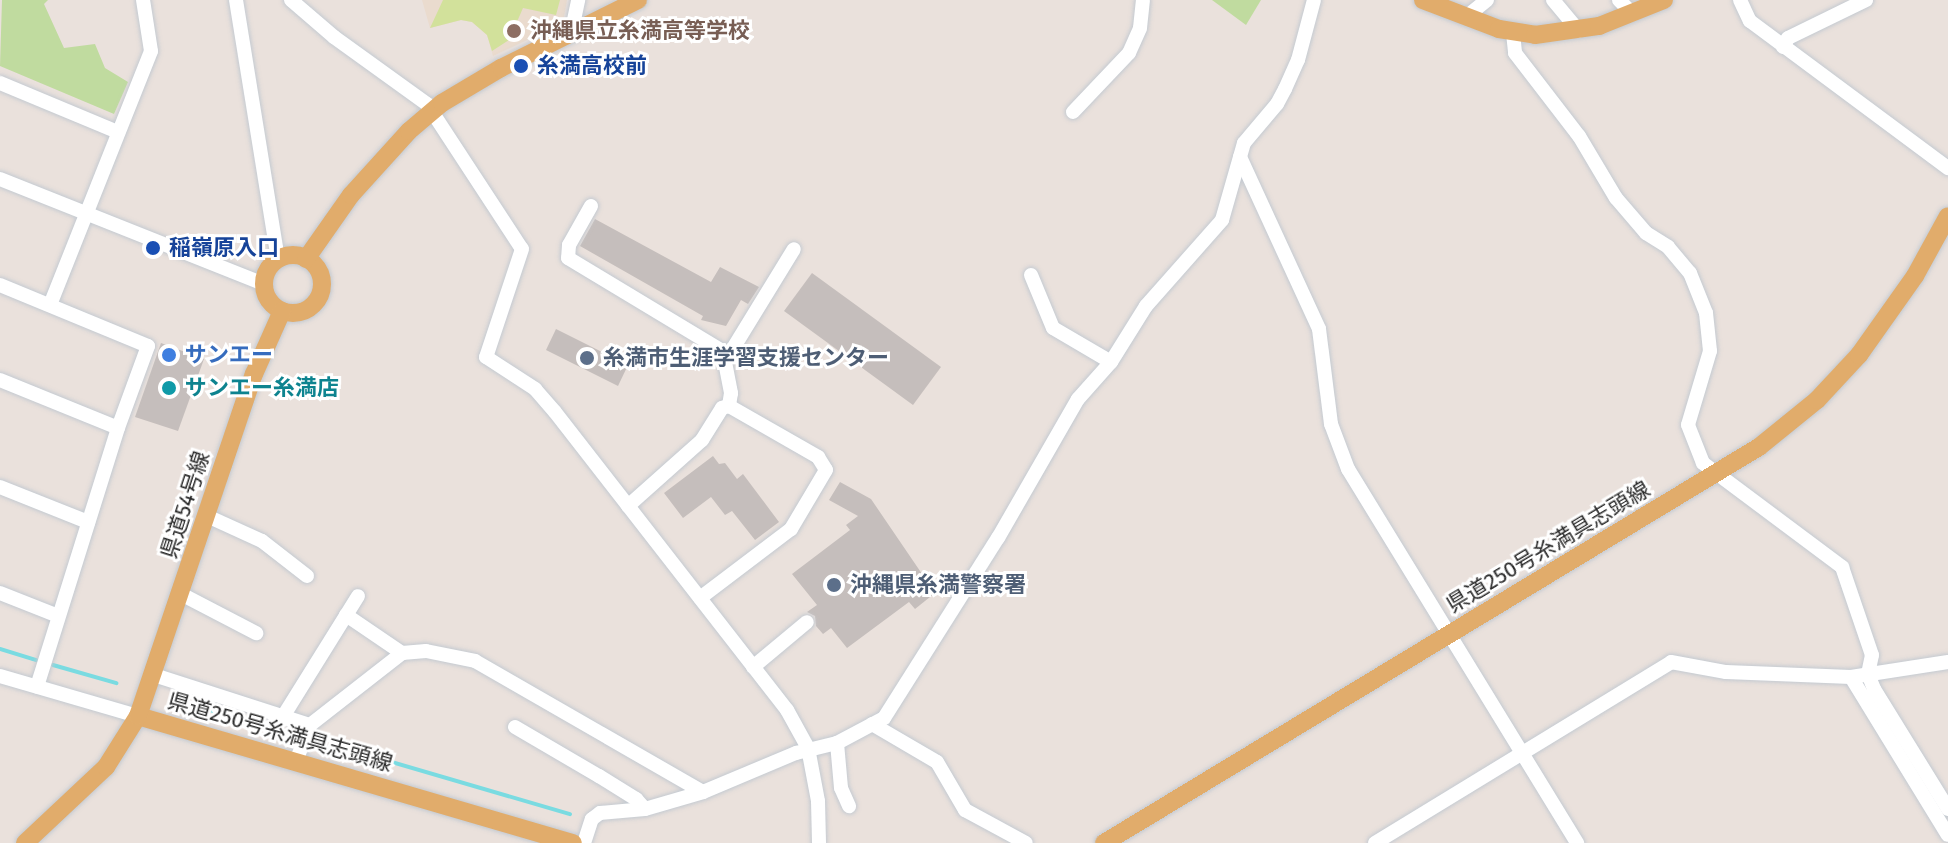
<!DOCTYPE html>
<meta charset="utf-8">
<style>
body{margin:0}
#map{position:relative;width:1948px;height:843px;overflow:hidden;background:#eae1dc;font-family:"Fira Sans","Noto Sans JP",sans-serif}
div>[style]{position:absolute}
[style*='--x']{left:calc(var(--x)*1px);top:calc(var(--y)*1px);width:calc(var(--w)*1px);rotate:calc(var(--a)*1deg)}
.education>*{inset:0;background:#eadbce}
.green>*{inset:0;background:#c0db9f}
.pitch>*{inset:0;background:#d2e19b}
.stream>*{height:4px;margin:-2px;padding:0 2px;transform-origin:2px;border-radius:2px;background:#7adbe1}
.building>*{inset:0;background:#c5bebc}
.roads{filter:drop-shadow(0 0 2px #c4cad1) drop-shadow(0 0 2px #c4cad1)}
.minor>*{height:14px;margin:-7px;padding:0 7px;transform-origin:7px;border-radius:7px;background:#fff}
.major>*{height:18px;margin:-9px;padding:0 9px;transform-origin:9px;border-radius:9px;background:#e1ac6b}
.major>.ring{margin:-9px;padding:0;box-sizing:content-box;background:none;border:18px solid #e1ac6b;border-radius:50%}
.dots>*{width:22px;height:22px;translate:-50% -50%;box-sizing:border-box;border:4px solid #fff;border-radius:50%}
span{translate:-50% -50%;white-space:nowrap;text-align:center;line-height:1.15;-webkit-text-stroke:6px #fff;paint-order:stroke}
.education-label{font-size:22px;color:#785e54;font-weight:700}
.left{translate:0 -50%;text-align:left}
.transit-label{font-size:22px;color:#164399;font-weight:700}
.shop-label{font-size:22px;color:#366cbe;font-weight:700}
.service-label{font-size:22px;color:#4e5e75;font-weight:700}
.culture-label{font-size:22px;color:#0d838f;font-weight:700}
.street-label{font-size:22px;color:#292929}
</style>
<div id="map">
<div class="education">
<i style="clip-path:polygon(422px 0,567px 0,563px 23px,493px 56px,487px 35px,472px 22px,461px 20px,430px 28px)"></i>
</div>
<div class="green">
<i style="clip-path:polygon(2px 0,48px 0,44px 4px,64px 48px,95px 44px,105px 68px,128px 82px,114px 114px,0 66px)"></i>
<i style="clip-path:polygon(1212px 0,1261px 0,1246px 25px)"></i>
</div>
<div class="pitch">
<i style="clip-path:polygon(443px 0,560px 0,556px 15px,523px 8px,509px 40px,492px 51px,487px 35px,472px 22px,461px 20px,430px 28px)"></i>
</div>
<div class="stream">
<i style="--x:0;--y:649;--w:38;--a:17"></i>
<i style="--x:53;--y:665;--w:66;--a:15.9"></i>
<i style="--x:182;--y:702;--w:101;--a:16.1"></i>
<i style="--x:378;--y:758;--w:200;--a:16.3"></i>
</div>
<div class="building">
<i style="clip-path:polygon(595px 219px,711px 282px,720px 267px,759px 287px,748px 304px,741px 300px,726px 326px,701px 320px,703px 316px,580px 246px)"></i>
<i style="clip-path:polygon(812px 273px,941px 367px,913px 405px,784px 311px)"></i>
<i style="clip-path:polygon(556px 329px,628px 365px,618px 386px,546px 350px)"></i>
<i style="clip-path:polygon(161px 343px,204px 359px,178px 431px,135px 417px)"></i>
<i style="clip-path:polygon(713px 456px,719px 464px,725px 463px,737px 479px,743px 474px,779px 522px,755px 540px,732px 511px,725px 515px,711px 497px,683px 518px,664px 493px)"></i>
<i style="clip-path:polygon(840px 482px,871px 499px,935px 593px,915px 609px,909px 602px,847px 648px,831px 628px,823px 634px,816px 626px,815px 616px,807px 612px,817px 605px,792px 574px,850px 530px,846px 525px,858px 516px,829px 500px)"></i>
</div>
<div class="roads">
<div class="minor">
<i style="--x:236;--y:0;--w:263;--a:80.8"></i>
<i style="--x:291;--y:0;--w:57;--a:40.7"></i>
<i style="--x:334;--y:37;--w:115;--a:35.8"></i>
<i style="--x:427;--y:104;--w:173;--a:56.8"></i>
<i style="--x:522;--y:249;--w:114;--a:108.4"></i>
<i style="--x:486;--y:357;--w:59;--a:33.1"></i>
<i style="--x:535;--y:389;--w:30;--a:49"></i>
<i style="--x:555;--y:412;--w:378;--a:52.1"></i>
<i style="--x:787;--y:710;--w:43;--a:61.1"></i>
<i style="--x:808;--y:748;--w:54;--a:79.3"></i>
<i style="--x:818;--y:801;--w:42;--a:88.6"></i>
<i style="--x:1553;--y:0;--w:40;--a:50"></i>
<i style="--x:1619;--y:0;--w:20;--a:45"></i>
<i style="--x:1740;--y:0;--w:23;--a:65"></i>
<i style="--x:1750;--y:21;--w:247;--a:36.6"></i>
<i style="--x:1466;--y:17;--w:27;--a:-39"></i>
<i style="--x:1513;--y:33;--w:20;--a:84"></i>
<i style="--x:1515;--y:53;--w:105;--a:52.4"></i>
<i style="--x:1579;--y:136;--w:72;--a:59.2"></i>
<i style="--x:1616;--y:198;--w:46;--a:49.4"></i>
<i style="--x:1646;--y:233;--w:26;--a:32"></i>
<i style="--x:1668;--y:247;--w:34;--a:50"></i>
<i style="--x:1690;--y:273;--w:43;--a:68.2"></i>
<i style="--x:1706;--y:313;--w:38;--a:84"></i>
<i style="--x:1710;--y:351;--w:77;--a:106.6"></i>
<i style="--x:1688;--y:425;--w:41;--a:68.5"></i>
<i style="--x:1703;--y:463;--w:174;--a:36.8"></i>
<i style="--x:1842;--y:567;--w:93;--a:71.2"></i>
<i style="--x:1872;--y:655;--w:19;--a:102"></i>
<i style="--x:1868;--y:674;--w:16;--a:68"></i>
<i style="--x:1874;--y:689;--w:141;--a:58.3"></i>
<i style="--x:571;--y:34;--w:35;--a:-78"></i>
<i style="--x:1783;--y:47;--w:10;--a:-61"></i>
<i style="--x:1788;--y:38;--w:87;--a:-26"></i>
<i style="--x:0;--y:83;--w:128;--a:22.6"></i>
<i style="--x:1073;--y:112;--w:81;--a:-46.5"></i>
<i style="--x:1129;--y:53;--w:27;--a:-66"></i>
<i style="--x:1140;--y:28;--w:28;--a:-84"></i>
<i style="--x:1240;--y:157;--w:189;--a:65.3"></i>
<i style="--x:1319;--y:329;--w:96;--a:82.8"></i>
<i style="--x:1331;--y:424;--w:48;--a:69.3"></i>
<i style="--x:1348;--y:469;--w:439;--a:58.5"></i>
<i style="--x:0;--y:179;--w:284;--a:21.7"></i>
<i style="--x:591;--y:206;--w:45;--a:119.4"></i>
<i style="--x:569;--y:245;--w:13;--a:94"></i>
<i style="--x:568;--y:258;--w:188;--a:31.1"></i>
<i style="--x:729;--y:355;--w:8;--a:120"></i>
<i style="--x:725;--y:362;--w:32;--a:79"></i>
<i style="--x:731;--y:393;--w:13;--a:99"></i>
<i style="--x:1031;--y:275;--w:57;--a:67.5"></i>
<i style="--x:1053;--y:328;--w:67;--a:30.4"></i>
<i style="--x:0;--y:285;--w:160;--a:22.4"></i>
<i style="--x:148;--y:346;--w:87;--a:110.1"></i>
<i style="--x:118;--y:428;--w:271;--a:107.4"></i>
<i style="--x:50;--y:305;--w:273;--a:-68.3"></i>
<i style="--x:151;--y:51;--w:52;--a:-98.9"></i>
<i style="--x:729;--y:355;--w:124;--a:-58.5"></i>
<i style="--x:0;--y:380;--w:127;--a:22.1"></i>
<i style="--x:0;--y:487;--w:95;--a:21.7"></i>
<i style="--x:628;--y:506;--w:99;--a:-41.7"></i>
<i style="--x:702;--y:440;--w:38;--a:-58"></i>
<i style="--x:722;--y:408;--w:7;--a:-16"></i>
<i style="--x:729;--y:406;--w:103;--a:29.8"></i>
<i style="--x:818;--y:457;--w:15;--a:58"></i>
<i style="--x:826;--y:470;--w:69;--a:120.7"></i>
<i style="--x:791;--y:529;--w:114;--a:142.8"></i>
<i style="--x:207;--y:516;--w:60;--a:24.4"></i>
<i style="--x:262;--y:541;--w:57;--a:37.9"></i>
<i style="--x:0;--y:593;--w:62;--a:21.6"></i>
<i style="--x:181;--y:594;--w:85;--a:27.5"></i>
<i style="--x:346;--y:615;--w:68;--a:34.2"></i>
<i style="--x:753;--y:667;--w:70;--a:-39.8"></i>
<i style="--x:154;--y:675;--w:164;--a:17.8"></i>
<i style="--x:310;--y:725;--w:40;--a:111"></i>
<i style="--x:0;--y:676;--w:144;--a:16.2"></i>
<i style="--x:1851;--y:677;--w:185;--a:58.5"></i>
<i style="--x:284;--y:715;--w:140;--a:-58.1"></i>
<i style="--x:872;--y:724;--w:75;--a:30.3"></i>
<i style="--x:937;--y:762;--w:56;--a:59.7"></i>
<i style="--x:965;--y:810;--w:69;--a:28.4"></i>
<i style="--x:310;--y:725;--w:117;--a:-38"></i>
<i style="--x:402;--y:653;--w:24;--a:-5"></i>
<i style="--x:426;--y:651;--w:50;--a:11.5"></i>
<i style="--x:475;--y:661;--w:263;--a:29.9"></i>
<i style="--x:515;--y:727;--w:97;--a:30.3"></i>
<i style="--x:599;--y:776;--w:44;--a:31.9"></i>
<i style="--x:636;--y:799;--w:13;--a:48"></i>
<i style="--x:837;--y:743;--w:45;--a:84.9"></i>
<i style="--x:841;--y:788;--w:20;--a:66"></i>
<i style="--x:584;--y:843;--w:25;--a:-72"></i>
<i style="--x:592;--y:819;--w:10;--a:-37"></i>
<i style="--x:600;--y:813;--w:45;--a:-5.1"></i>
<i style="--x:645;--y:809;--w:60;--a:-16.3"></i>
<i style="--x:703;--y:792;--w:101;--a:-22.8"></i>
<i style="--x:796;--y:753;--w:42;--a:-13.7"></i>
<i style="--x:837;--y:743;--w:53;--a:-28"></i>
<i style="--x:884;--y:718;--w:213;--a:-57.7"></i>
<i style="--x:998;--y:538;--w:160;--a:-60.1"></i>
<i style="--x:1078;--y:399;--w:50;--a:-48.3"></i>
<i style="--x:1111;--y:362;--w:66;--a:-58"></i>
<i style="--x:1146;--y:306;--w:115;--a:-48.5"></i>
<i style="--x:1222;--y:220;--w:80;--a:-74.1"></i>
<i style="--x:1244;--y:143;--w:51;--a:-49.8"></i>
<i style="--x:1277;--y:104;--w:17;--a:-62"></i>
<i style="--x:1285;--y:89;--w:32;--a:-66"></i>
<i style="--x:1298;--y:60;--w:62;--a:-75.1"></i>
<i style="--x:1375;--y:843;--w:347;--a:-31.4"></i>
<i style="--x:1671;--y:662;--w:56;--a:10.3"></i>
<i style="--x:1726;--y:672;--w:125;--a:2.3"></i>
<i style="--x:1851;--y:677;--w:98;--a:-8.8"></i>
</div>
<div class="major">
<i style="--x:1423;--y:0;--w:81;--a:20.9"></i>
<i style="--x:1499;--y:29;--w:36;--a:9"></i>
<i style="--x:1535;--y:35;--w:65;--a:-8"></i>
<i style="--x:1599;--y:26;--w:70;--a:-21.8"></i>
<i class="ring" style="left:264px;top:255px;width:40px;height:40px"></i>
<i style="--x:306;--y:259;--w:78;--a:-54.9"></i>
<i style="--x:351;--y:195;--w:86;--a:-47.8"></i>
<i style="--x:409;--y:131;--w:43;--a:-40.3"></i>
<i style="--x:442;--y:103;--w:69;--a:-30.7"></i>
<i style="--x:501;--y:68;--w:153;--a:-26.4"></i>
<i style="--x:138;--y:716;--w:453;--a:16.3"></i>
<i style="--x:25;--y:843;--w:111;--a:-43.2"></i>
<i style="--x:106;--y:767;--w:60;--a:-57.9"></i>
<i style="--x:138;--y:716;--w:361;--a:-71.3"></i>
<i style="--x:254;--y:374;--w:69;--a:-66"></i>
<i style="--x:1104;--y:843;--w:765;--a:-31.16"></i>
<i style="--x:1759;--y:447;--w:75;--a:-39"></i>
<i style="--x:1817;--y:400;--w:62;--a:-47"></i>
<i style="--x:1859;--y:355;--w:97;--a:-54.7"></i>
<i style="--x:1915;--y:276;--w:68;--a:-61.2"></i>
</div>
</div>
<div class="dots">
<i style="left:514px;top:31px;background:#8d6e63"></i>
<i style="left:521px;top:66px;background:#1a4fb4"></i>
<i style="left:153px;top:248px;background:#1a4fb4"></i>
<i style="left:169px;top:355px;background:#3f7fe0"></i>
<i style="left:587px;top:358px;background:#5c6f8a"></i>
<i style="left:169px;top:388px;background:#0f9aa8"></i>
<i style="left:834px;top:585px;background:#5c6f8a"></i>
</div>
<div class="education-label">
<span class="left" style="left:530px;top:31px">沖縄県立糸満高等学校</span>
</div>
<div class="transit-label">
<span class="left" style="left:537px;top:66px">糸満高校前</span>
<span class="left" style="left:169px;top:248px">稲嶺原入口</span>
</div>
<div class="shop-label">
<span class="left" style="left:185px;top:355px">サンエー</span>
</div>
<div class="service-label">
<span class="left" style="left:603px;top:358px">糸満市生涯学習支援センター</span>
<span class="left" style="left:850px;top:585px">沖縄県糸満警察署</span>
</div>
<div class="culture-label">
<span class="left" style="left:185px;top:388px">サンエー糸満店</span>
</div>
<div class="street-label">
<span style="left:185px;top:505px;rotate:-72deg">県道54号線</span>
<span style="left:1548px;top:547px;rotate:-31deg">県道250号糸満具志頭線</span>
<span style="left:280px;top:732px;rotate:16deg">県道250号糸満具志頭線</span>
</div>
</div>
